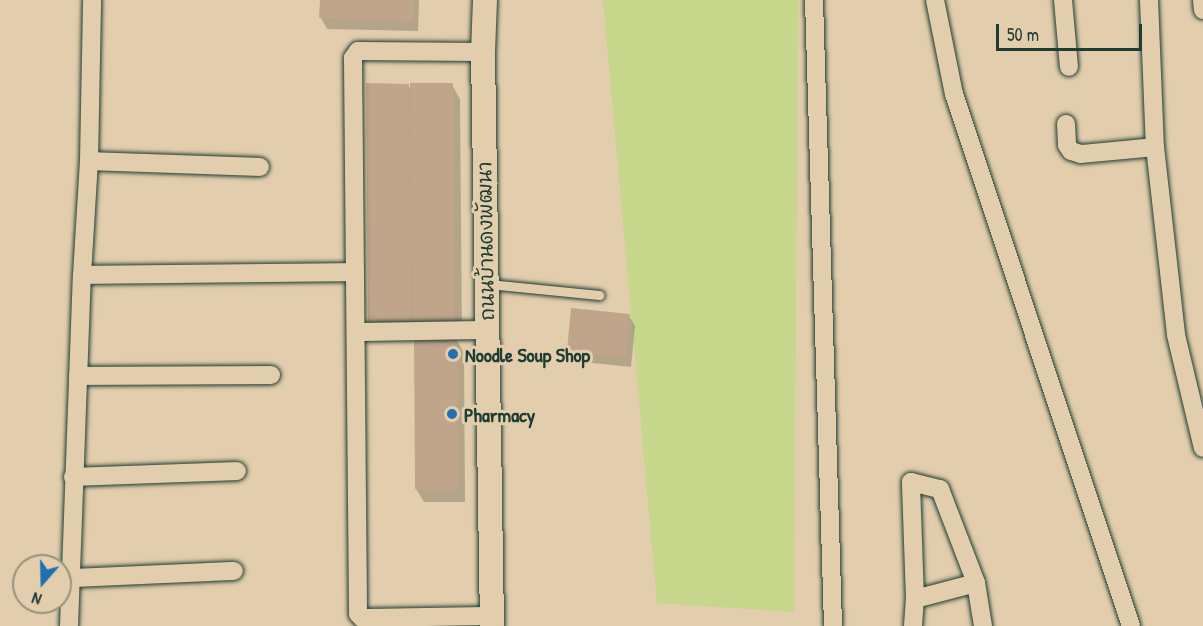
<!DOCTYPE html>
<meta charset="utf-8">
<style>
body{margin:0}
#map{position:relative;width:1203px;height:626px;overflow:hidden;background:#e2cead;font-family:"Patrick Hand","Playpen Sans Thai",sans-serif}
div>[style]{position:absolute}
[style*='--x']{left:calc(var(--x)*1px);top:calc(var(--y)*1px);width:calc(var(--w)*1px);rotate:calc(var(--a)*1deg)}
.green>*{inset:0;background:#c6d68a}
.shadow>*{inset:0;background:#0003}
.building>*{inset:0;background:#c0a58a}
.roads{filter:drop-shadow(0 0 2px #1f3d34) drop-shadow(0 0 2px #1f3d34)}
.lane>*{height:9px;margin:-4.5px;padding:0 4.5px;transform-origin:4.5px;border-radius:4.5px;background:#e2cead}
.street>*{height:18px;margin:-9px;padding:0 9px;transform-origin:9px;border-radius:9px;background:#e2cead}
.secondary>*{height:24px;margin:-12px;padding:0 12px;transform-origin:12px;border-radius:12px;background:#e2cead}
.dots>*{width:16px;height:16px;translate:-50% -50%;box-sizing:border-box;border:3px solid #e2cead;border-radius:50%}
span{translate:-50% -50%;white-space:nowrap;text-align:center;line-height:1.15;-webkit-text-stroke:6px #e2cead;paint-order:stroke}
.street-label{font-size:20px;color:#1f3d34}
.poi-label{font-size:20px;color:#1f3d34;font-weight:700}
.left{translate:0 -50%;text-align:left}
.north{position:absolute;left:12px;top:554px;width:60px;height:60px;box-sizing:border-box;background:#e2cead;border:2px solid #94947d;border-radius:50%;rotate:200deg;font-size:16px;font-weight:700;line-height:24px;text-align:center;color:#1f3d34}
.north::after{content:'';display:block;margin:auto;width:21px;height:27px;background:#1f6fb2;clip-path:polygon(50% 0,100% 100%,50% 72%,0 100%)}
.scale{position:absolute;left:996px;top:24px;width:146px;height:27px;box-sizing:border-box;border:3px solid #1f3d34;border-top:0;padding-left:8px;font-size:18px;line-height:21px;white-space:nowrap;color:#1f3d34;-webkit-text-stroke:4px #e2cead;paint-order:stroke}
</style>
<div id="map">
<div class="green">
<i style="clip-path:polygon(603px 0,798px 0,794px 612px,657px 603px)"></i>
</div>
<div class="shadow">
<i style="clip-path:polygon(321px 0,419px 0,418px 31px,327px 29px,321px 18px)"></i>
<i style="clip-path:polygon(408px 85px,412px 92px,452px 85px,460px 99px,462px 336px,377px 336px)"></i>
<i style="clip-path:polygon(629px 316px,635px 326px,631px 367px,574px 361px,568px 351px)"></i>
<i style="clip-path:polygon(456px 339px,464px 353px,465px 502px,424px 502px,416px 489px)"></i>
</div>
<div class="building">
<i style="clip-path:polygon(320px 0,413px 0,413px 21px,319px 18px)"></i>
<i style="clip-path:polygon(366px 83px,409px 84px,411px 323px,368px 323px)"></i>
<i style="clip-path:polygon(410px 83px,453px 83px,455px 323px,412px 323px)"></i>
<i style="clip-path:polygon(571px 308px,630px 314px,626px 357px,567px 351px)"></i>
<i style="clip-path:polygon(414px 338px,457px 338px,458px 489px,415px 489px)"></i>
</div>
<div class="roads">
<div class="lane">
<i style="--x:488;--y:284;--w:112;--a:5.7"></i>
</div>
<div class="street">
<i style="--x:814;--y:0;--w:626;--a:88.26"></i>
<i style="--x:935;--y:0;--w:96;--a:78.6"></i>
<i style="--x:954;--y:94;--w:561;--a:71.6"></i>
<i style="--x:1063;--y:0;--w:67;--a:84.9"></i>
<i style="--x:1149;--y:0;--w:147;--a:87.7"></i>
<i style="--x:1155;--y:147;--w:189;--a:83.6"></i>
<i style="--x:1176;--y:335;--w:116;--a:76.6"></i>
<i style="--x:1202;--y:0;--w:10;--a:84"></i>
<i style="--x:483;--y:52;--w:125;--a:-179.5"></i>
<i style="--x:358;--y:51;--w:9;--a:126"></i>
<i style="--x:353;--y:58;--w:556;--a:89.48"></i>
<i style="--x:358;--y:614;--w:6;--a:45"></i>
<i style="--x:362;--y:618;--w:129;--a:-0.9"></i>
<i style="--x:1066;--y:124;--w:21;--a:87"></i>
<i style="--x:1067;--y:145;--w:7;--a:56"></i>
<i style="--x:1071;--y:151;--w:10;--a:17"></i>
<i style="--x:1081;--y:154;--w:74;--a:-5.4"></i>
<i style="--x:89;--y:161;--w:171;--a:2"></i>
<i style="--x:82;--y:275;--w:273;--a:-0.6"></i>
<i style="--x:356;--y:332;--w:131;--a:-0.9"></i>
<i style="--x:78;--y:376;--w:193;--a:-0.3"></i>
<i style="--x:73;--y:477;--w:164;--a:-2.1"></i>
<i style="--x:71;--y:578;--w:163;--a:-2.5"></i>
<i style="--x:915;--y:599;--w:63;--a:-14.7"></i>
<i style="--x:69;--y:626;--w:351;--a:-87.9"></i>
<i style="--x:82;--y:275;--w:114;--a:-86.5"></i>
<i style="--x:89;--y:161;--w:161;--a:-88.9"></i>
<i style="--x:913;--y:626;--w:27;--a:-86"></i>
<i style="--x:915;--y:599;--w:117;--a:-92"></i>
<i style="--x:911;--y:482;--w:30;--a:14"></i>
<i style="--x:940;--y:489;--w:101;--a:69"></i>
<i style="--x:976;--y:583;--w:44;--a:80.8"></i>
</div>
<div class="secondary">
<i style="--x:485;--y:0;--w:52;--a:92.2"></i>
<i style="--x:483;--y:52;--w:574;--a:89.1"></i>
</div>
</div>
<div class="dots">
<i style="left:453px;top:354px;background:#1f6fb2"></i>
<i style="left:452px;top:414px;background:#1f6fb2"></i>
</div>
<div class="street-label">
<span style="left:485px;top:241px;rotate:-91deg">ถนนบ้านดงพัฒนา</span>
</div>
<div class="poi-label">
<span class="left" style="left:465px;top:354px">Noodle Soup Shop</span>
<span class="left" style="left:464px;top:414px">Pharmacy</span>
</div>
<div class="north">N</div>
<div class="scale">50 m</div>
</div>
